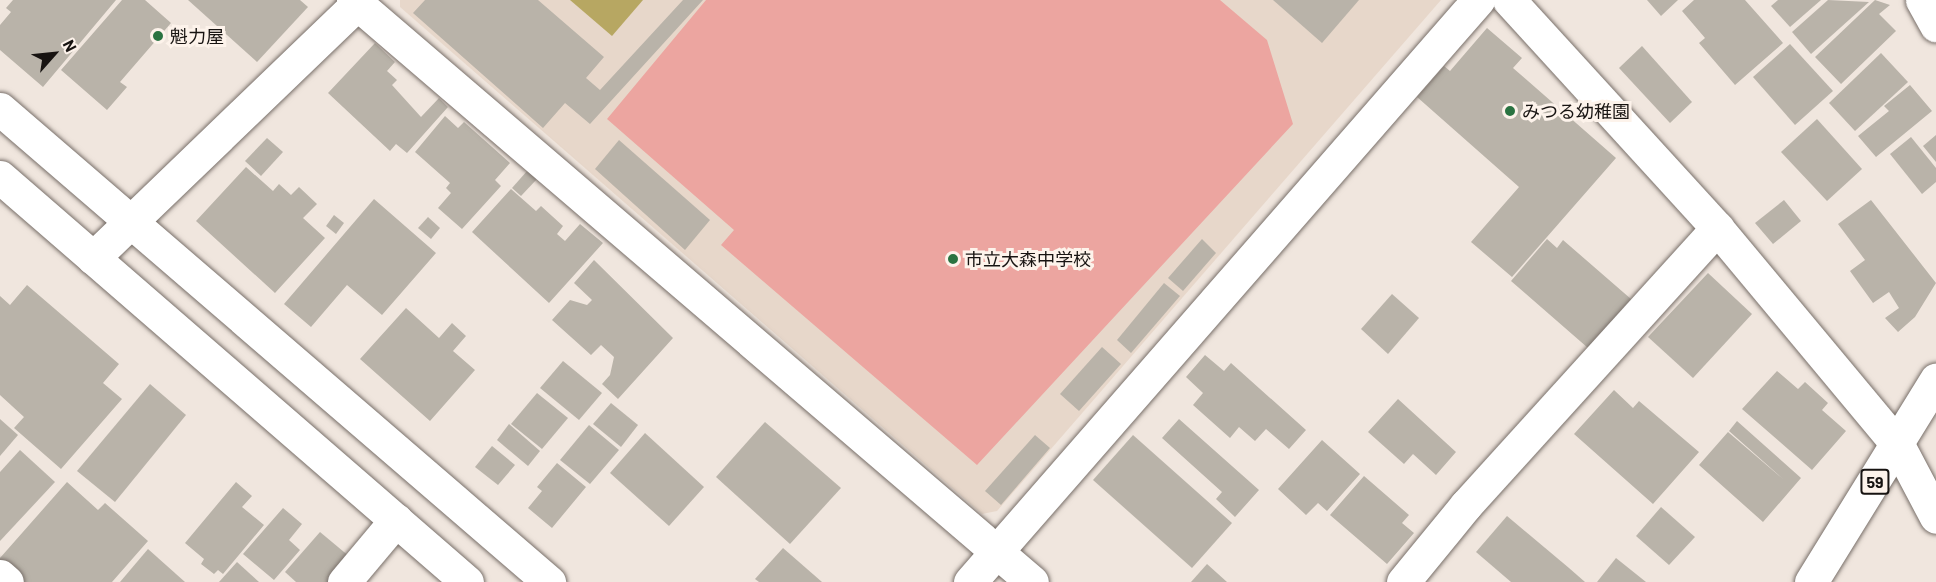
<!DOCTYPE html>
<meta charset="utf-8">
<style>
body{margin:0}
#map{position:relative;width:1936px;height:582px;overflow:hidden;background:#f0e6de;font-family:Barlow,"Noto Sans JP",sans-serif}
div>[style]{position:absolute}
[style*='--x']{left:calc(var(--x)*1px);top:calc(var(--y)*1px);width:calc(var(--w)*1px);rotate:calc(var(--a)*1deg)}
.built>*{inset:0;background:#e7d7ca}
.green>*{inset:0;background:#eca5a0}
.water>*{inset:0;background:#b7a762}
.building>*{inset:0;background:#b9b3a9}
.roads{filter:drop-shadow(0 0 2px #786f69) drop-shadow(0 0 2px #786f69)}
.minor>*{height:33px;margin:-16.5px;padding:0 16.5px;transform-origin:16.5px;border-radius:16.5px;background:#fff}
.major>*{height:33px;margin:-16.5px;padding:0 16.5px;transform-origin:16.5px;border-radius:16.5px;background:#fff}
.dots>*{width:16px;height:16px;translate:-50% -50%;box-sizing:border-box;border:3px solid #fdf3eb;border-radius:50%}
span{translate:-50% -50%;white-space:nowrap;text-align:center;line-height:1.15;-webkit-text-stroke:6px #fdf3eb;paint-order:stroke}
.shield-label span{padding:2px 4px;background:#fdf3eb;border:2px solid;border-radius:4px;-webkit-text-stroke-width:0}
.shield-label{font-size:16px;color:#171311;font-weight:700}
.poi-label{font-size:18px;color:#171311}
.left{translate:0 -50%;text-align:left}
.north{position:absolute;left:24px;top:24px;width:60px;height:60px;-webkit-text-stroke:4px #fdf3eb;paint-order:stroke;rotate:63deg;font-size:16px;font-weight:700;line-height:24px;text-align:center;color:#171311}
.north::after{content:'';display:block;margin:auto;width:21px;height:27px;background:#171311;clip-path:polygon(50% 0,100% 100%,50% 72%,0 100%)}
</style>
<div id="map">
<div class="built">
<i style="clip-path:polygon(400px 0,1441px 0,997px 511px,982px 514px,400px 7px)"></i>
</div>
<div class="green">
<i style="clip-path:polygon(706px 0,1220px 0,1267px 40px,1293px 124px,977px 465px,721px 245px,734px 230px,607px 119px)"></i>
</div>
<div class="water">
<i style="clip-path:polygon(570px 0,643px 0,612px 36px)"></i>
</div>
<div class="building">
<i style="clip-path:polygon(13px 0,116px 0,43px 87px,0 50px,0 25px,11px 12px,6px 8px)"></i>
<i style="clip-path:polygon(122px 0,145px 0,171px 23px,120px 82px,127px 87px,107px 110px,61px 70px)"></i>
<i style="clip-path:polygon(188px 0,300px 0,308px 7px,257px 62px)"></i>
<i style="clip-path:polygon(425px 0,538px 0,604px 57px,586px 78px,600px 90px,683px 0,703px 0,590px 124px,565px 103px,543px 128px,413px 13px)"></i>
<i style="clip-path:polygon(1273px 0,1359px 0,1322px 43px)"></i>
<i style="clip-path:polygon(1647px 0,1678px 0,1661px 16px)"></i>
<i style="clip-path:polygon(1694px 0,1745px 0,1783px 43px,1735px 85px,1699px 43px,1705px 38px,1682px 11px)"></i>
<i style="clip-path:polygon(1778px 0,1821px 0,1790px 27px,1771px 6px)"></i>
<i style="clip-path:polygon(1828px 0,1869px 2px,1811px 54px,1792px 32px)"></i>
<i style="clip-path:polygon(1875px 0,1890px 5px,1879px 14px,1896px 31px,1841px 84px,1815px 57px)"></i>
<i style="clip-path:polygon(1487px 28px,1522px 58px,1513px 68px,1616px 158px,1512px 277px,1471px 242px,1519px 187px,1417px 97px,1444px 66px,1450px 71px)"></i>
<i style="clip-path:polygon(375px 43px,395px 62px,387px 71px,397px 80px,392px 85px,421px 117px,439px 98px,448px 107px,407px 153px,396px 144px,390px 151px,328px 93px)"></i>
<i style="clip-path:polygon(1790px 44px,1833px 91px,1795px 125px,1753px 77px)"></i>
<i style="clip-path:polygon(1642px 46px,1692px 102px,1670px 123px,1619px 68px)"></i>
<i style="clip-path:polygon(1881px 53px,1908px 82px,1855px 131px,1829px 103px)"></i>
<i style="clip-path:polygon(1910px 85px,1932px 111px,1876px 157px,1858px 136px,1889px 111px,1884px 106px)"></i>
<i style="clip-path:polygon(445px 116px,458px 128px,464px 122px,510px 163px,495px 180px,501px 186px,462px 229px,438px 208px,451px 193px,446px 188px,450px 183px,415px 152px)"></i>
<i style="clip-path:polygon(1817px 119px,1862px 169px,1827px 201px,1781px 152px)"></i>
<i style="clip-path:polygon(1936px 135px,1936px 162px,1923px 146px)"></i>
<i style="clip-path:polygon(1911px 137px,1936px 168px,1936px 182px,1922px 194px,1890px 154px)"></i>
<i style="clip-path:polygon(267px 138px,283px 152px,261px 176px,245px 161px)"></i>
<i style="clip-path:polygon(619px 140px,710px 220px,685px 250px,595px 169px)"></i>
<i style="clip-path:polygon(246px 167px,273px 191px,279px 184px,291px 195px,299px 187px,317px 204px,303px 218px,325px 238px,275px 293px,196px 221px)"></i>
<i style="clip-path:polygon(527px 171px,537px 179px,521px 196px,512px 188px)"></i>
<i style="clip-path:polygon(511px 189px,536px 211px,541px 206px,563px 226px,557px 234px,565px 241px,580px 224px,603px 243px,549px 303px,472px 232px)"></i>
<i style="clip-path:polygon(374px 199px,436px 253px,382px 315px,347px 285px,311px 327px,284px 304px)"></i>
<i style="clip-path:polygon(1784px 200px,1801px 221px,1773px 244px,1755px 223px)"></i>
<i style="clip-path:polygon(1871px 200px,1936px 283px,1915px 317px,1898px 332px,1885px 318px,1899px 308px,1889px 292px,1873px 303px,1850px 271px,1865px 260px,1838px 224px)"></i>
<i style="clip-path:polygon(334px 215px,344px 223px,336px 234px,326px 226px)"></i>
<i style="clip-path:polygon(428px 217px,440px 228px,431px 239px,418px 228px)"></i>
<i style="clip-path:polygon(1202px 239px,1216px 253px,1183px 291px,1168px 278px)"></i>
<i style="clip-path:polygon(1547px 239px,1557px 248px,1563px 240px,1631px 299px,1588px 348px,1511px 281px)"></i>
<i style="clip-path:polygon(594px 260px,673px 338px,618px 399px,602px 384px,610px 375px,614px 357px,601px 345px,591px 355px,552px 320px,570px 300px,587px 305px,592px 300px,574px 283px)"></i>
<i style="clip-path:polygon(1708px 273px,1752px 314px,1693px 378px,1648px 337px)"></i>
<i style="clip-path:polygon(1164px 283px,1180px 296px,1131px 353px,1117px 340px)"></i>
<i style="clip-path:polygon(27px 285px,119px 364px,103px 383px,122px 399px,61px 469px,14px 428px,24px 417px,0 395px,0 296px,10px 305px)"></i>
<i style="clip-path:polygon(1392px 294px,1419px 318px,1388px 354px,1361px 329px)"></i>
<i style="clip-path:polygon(406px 308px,439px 338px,452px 323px,466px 336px,453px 351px,475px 370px,430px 421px,360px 359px)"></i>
<i style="clip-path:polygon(1102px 347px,1121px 364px,1079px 411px,1060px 394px)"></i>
<i style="clip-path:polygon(1205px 355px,1224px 371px,1231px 363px,1306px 430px,1289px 449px,1266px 429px,1255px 441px,1239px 427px,1230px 438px,1193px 405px,1203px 393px,1186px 377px)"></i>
<i style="clip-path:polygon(563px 361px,602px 393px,579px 420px,540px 388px)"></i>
<i style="clip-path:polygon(1777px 371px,1798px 389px,1805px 382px,1828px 403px,1822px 410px,1846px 431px,1812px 470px,1742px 409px)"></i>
<i style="clip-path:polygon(150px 384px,186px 415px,115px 502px,77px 471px)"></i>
<i style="clip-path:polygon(1614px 390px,1633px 408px,1639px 401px,1699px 452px,1653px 504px,1574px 434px)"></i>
<i style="clip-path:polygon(537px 393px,568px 418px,542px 449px,511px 424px)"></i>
<i style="clip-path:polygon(1398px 399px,1456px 452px,1436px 475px,1413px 454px,1404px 464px,1368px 432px)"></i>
<i style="clip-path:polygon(611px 403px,638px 425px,621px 447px,593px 424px)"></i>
<i style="clip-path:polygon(0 419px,18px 435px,0 456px)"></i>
<i style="clip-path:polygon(1179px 419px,1259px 490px,1235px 517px,1216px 499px,1222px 492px,1162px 438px)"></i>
<i style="clip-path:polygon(1737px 421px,1801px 478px,1763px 522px,1699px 465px,1728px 432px,1783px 479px,1729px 431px)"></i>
<i style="clip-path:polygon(765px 422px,841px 488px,790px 544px,716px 477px)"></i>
<i style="clip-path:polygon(509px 424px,540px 451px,528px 466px,497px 440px)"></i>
<i style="clip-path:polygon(589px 425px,619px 450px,590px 484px,560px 460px)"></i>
<i style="clip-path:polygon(645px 433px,704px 487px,669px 526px,610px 473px)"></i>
<i style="clip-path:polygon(1035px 435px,1050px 448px,1001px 505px,985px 491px)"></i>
<i style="clip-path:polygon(1133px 435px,1232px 523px,1192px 568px,1093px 480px)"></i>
<i style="clip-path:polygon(1322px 440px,1360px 474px,1327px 511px,1318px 503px,1306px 515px,1278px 489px)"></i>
<i style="clip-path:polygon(492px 446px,515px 465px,498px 485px,475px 467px)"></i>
<i style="clip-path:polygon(20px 450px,55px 482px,0 541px,0 472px)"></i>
<i style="clip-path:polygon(557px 463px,586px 487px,552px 528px,528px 508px,542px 491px,537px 487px)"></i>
<i style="clip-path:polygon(1364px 476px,1409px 515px,1402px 523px,1414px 533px,1387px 564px,1330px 515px)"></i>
<i style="clip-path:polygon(67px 482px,98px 510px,105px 503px,148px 541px,112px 582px,20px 582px,0 564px,0 558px)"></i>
<i style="clip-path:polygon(236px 482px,252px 496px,242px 507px,264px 525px,223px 574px,218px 570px,214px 574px,201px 564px,204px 559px,185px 543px)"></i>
<i style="clip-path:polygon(1661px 507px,1695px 537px,1669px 565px,1636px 536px)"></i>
<i style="clip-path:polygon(283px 508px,302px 524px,289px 540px,300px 550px,274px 580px,243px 554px)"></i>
<i style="clip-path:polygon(1507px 516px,1569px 568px,1585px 582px,1511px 582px,1476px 552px)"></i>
<i style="clip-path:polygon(320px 532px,350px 557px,328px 582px,296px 582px,285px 572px)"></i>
<i style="clip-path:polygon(783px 548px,822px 582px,759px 582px,755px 579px)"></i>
<i style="clip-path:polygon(148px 549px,185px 582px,120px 582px)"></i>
<i style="clip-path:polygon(1616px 558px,1646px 582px,1597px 582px)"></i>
<i style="clip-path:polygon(237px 562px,259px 582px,219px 582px)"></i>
<i style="clip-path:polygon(1207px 564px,1227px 582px,1191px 582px)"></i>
</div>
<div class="roads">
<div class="minor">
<i style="--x:353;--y:0;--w:894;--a:40.6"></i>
<i style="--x:1509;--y:0;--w:309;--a:47.6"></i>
<i style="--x:1717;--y:228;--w:283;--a:50.2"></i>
<i style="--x:1898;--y:445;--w:81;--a:62.2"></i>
<i style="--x:1922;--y:0;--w:29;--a:61"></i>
<i style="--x:0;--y:109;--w:725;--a:40.75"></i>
<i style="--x:0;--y:177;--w:618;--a:40.93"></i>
<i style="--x:93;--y:258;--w:372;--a:-43.9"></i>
<i style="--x:0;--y:576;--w:9;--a:41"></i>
<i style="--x:344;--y:582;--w:81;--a:-50"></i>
<i style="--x:970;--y:582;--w:773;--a:-48.88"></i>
<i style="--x:1403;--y:582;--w:99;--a:-50.7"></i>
<i style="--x:1466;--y:505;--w:374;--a:-47.8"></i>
</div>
<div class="major">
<i style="--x:1811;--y:582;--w:238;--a:-58.3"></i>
</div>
</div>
<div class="dots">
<i style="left:158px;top:36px;background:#2a7341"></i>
<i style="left:1510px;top:111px;background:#2a7341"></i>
<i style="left:953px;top:259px;background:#2a7341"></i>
</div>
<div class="shield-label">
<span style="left:1875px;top:482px">59</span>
</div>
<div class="poi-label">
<span class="left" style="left:170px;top:36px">魁力屋</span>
<span class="left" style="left:1522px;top:111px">みつる幼稚園</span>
<span class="left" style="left:965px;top:259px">市立大森中学校</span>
</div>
<div class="north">N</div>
</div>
